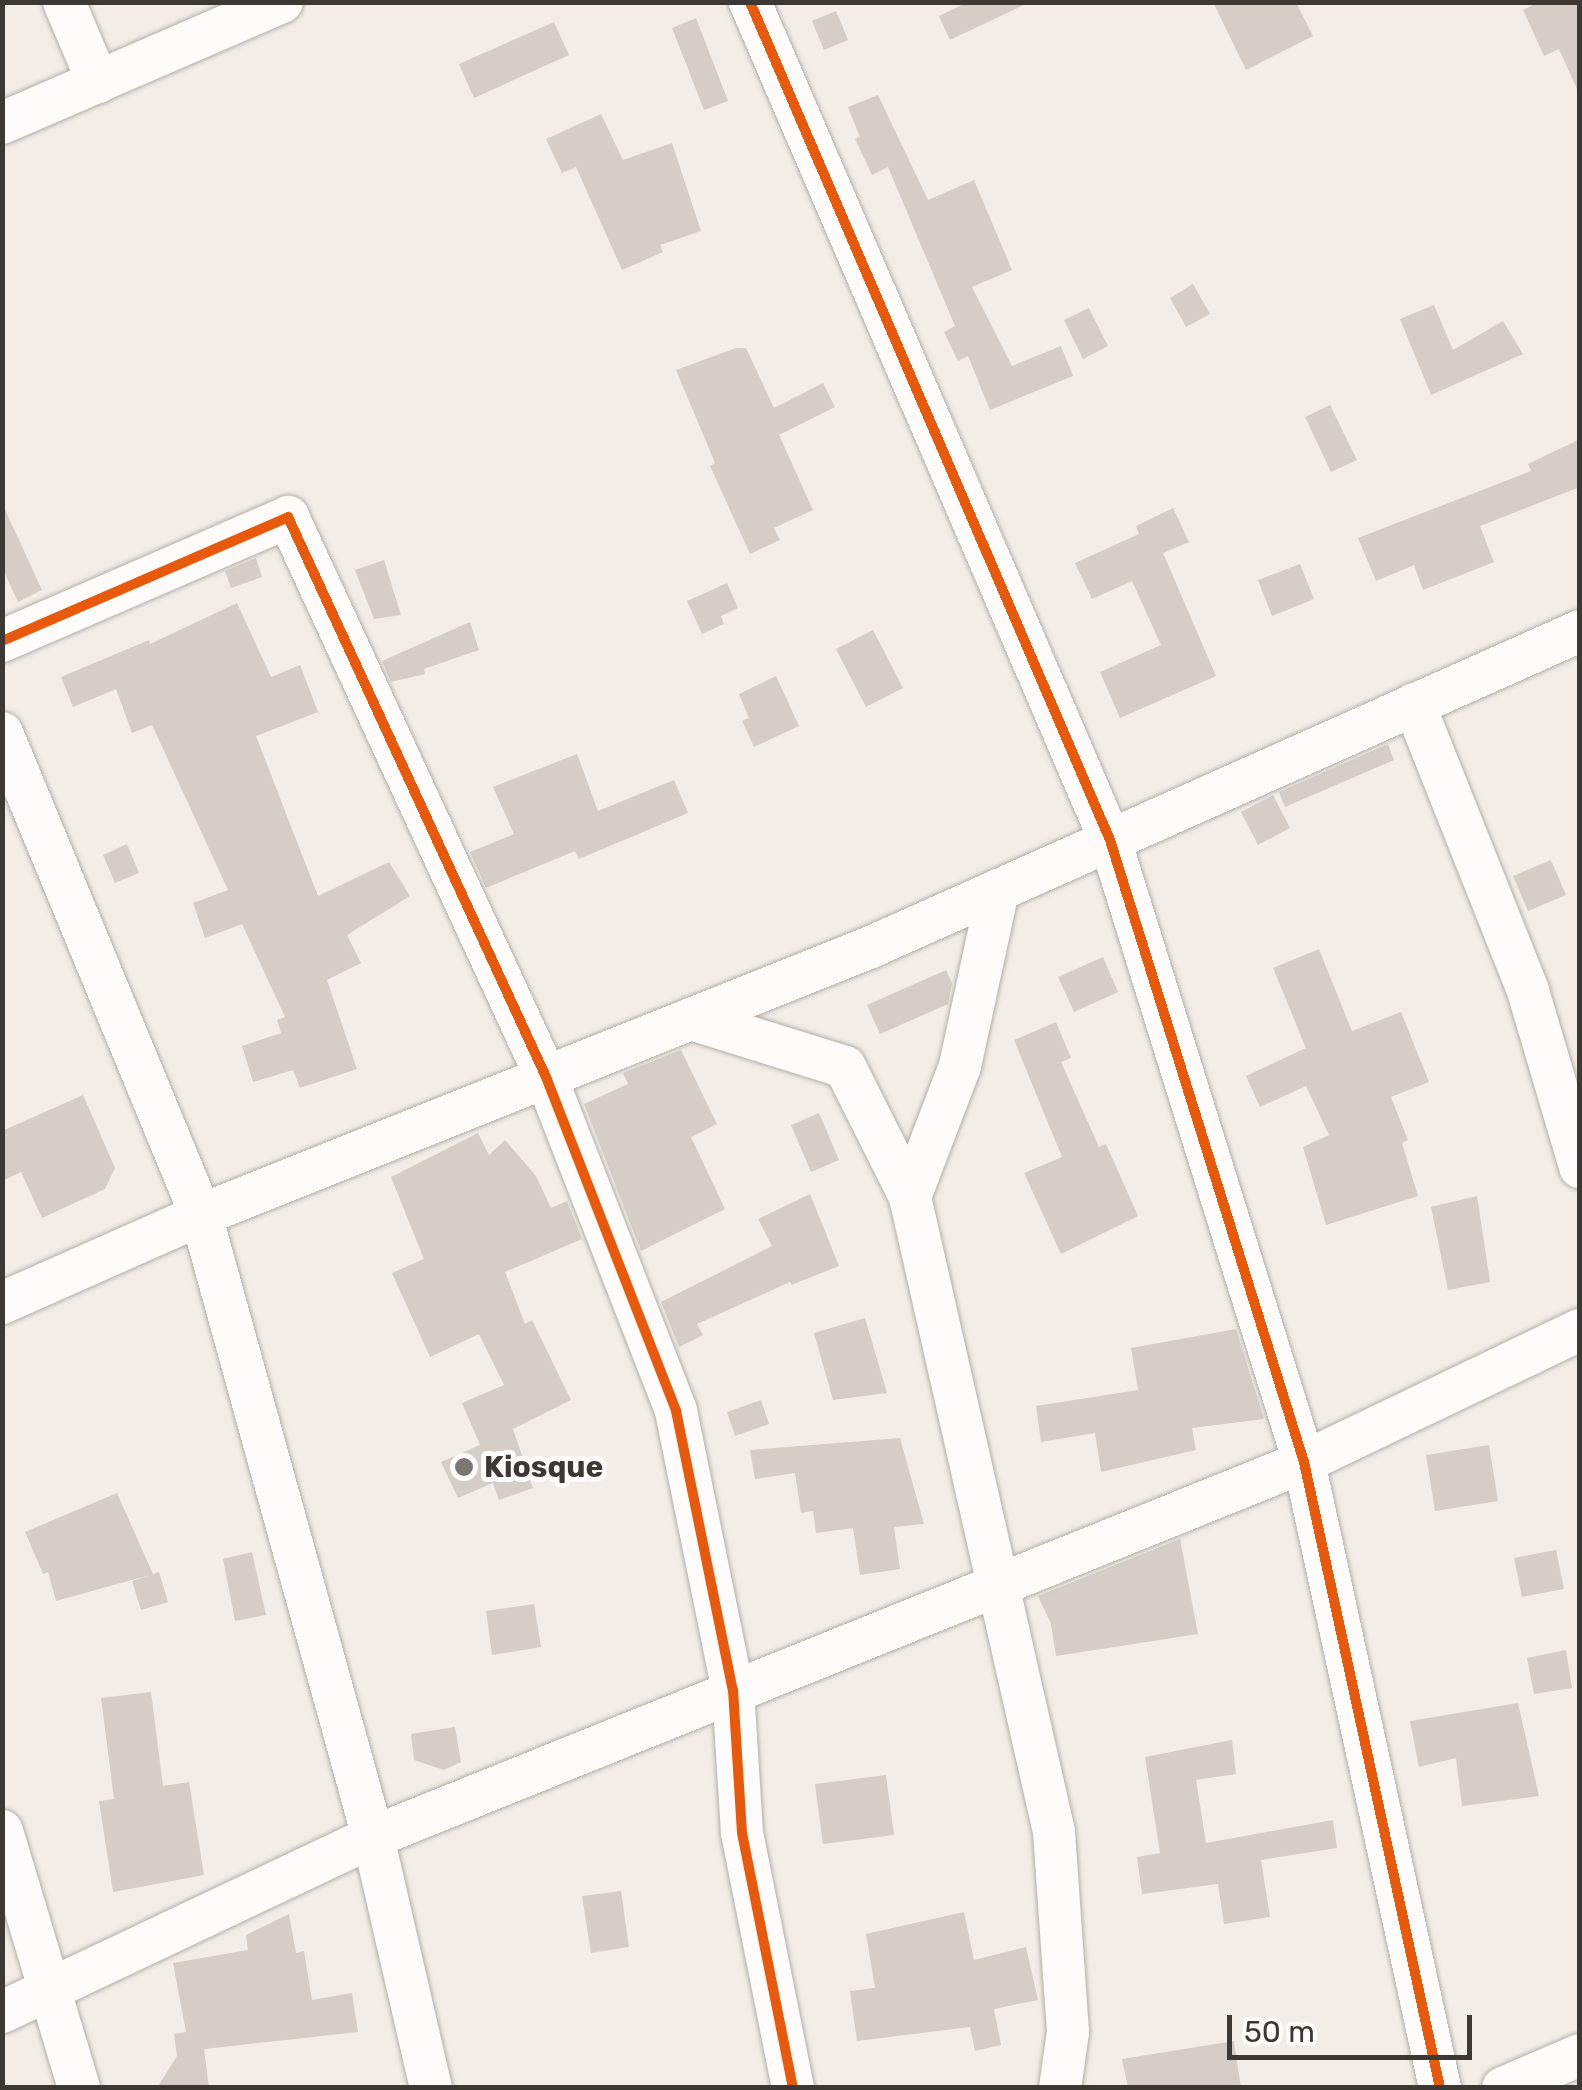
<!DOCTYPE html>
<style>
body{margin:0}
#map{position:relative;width:1582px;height:2090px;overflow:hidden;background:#f3ede7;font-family:Rubik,sans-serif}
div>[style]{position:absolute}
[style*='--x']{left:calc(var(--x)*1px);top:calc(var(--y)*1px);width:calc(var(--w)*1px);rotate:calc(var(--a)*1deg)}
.building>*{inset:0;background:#d5cec6}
.roads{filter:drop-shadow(0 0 2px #b3aea9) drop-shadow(0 0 2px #b3aea9)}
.minor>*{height:42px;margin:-21px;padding:0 21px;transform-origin:21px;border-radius:21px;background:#fdfcfb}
.cycleway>*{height:10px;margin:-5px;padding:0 5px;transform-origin:5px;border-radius:5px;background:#e8590c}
.dots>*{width:28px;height:28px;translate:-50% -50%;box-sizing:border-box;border:5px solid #fefcfa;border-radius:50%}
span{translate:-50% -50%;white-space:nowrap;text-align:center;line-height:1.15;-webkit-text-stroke:10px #fefcfa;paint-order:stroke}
.poi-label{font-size:30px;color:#3c3834;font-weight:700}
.left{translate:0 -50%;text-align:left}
.frame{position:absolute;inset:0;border:5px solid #3c3834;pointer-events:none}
.scale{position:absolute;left:1227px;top:2015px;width:245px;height:45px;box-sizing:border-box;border:5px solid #3c3834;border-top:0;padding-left:12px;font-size:30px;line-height:35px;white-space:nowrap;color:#3c3834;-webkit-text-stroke:8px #fefcfa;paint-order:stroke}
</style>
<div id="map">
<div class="building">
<i style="clip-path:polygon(968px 2px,1030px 2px,950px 40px,939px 16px)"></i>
<i style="clip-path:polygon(1213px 2px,1296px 2px,1313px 36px,1246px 70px)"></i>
<i style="clip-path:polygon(1539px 2px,1580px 2px,1580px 96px,1559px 49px,1544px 56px,1523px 10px)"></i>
<i style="clip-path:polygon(836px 11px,848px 40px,824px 50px,812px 21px)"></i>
<i style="clip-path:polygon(696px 18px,728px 101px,704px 110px,672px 28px)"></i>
<i style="clip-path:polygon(554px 22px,569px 55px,474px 98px,459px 64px)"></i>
<i style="clip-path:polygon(878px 95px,928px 200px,974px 180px,1012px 270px,972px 287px,1012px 366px,1061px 346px,1073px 376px,990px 410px,968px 356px,958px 361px,944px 332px,955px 326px,888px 167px,872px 175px,855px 139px,860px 137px,848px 107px)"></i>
<i style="clip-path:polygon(601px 114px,623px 160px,672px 143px,701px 231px,660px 245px,663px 252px,622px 270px,576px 167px,562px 173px,546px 139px)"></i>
<i style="clip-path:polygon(1193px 284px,1210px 314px,1186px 327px,1170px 298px)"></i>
<i style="clip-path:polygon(1434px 305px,1453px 350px,1503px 321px,1523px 354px,1431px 395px,1400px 319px)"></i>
<i style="clip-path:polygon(1089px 308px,1108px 346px,1083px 359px,1064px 320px)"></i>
<i style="clip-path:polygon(736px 348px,746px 348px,774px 408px,823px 383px,835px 407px,779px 435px,813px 510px,774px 528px,780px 540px,750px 554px,710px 466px,715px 463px,676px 370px)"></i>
<i style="clip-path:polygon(1330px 405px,1357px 460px,1331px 472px,1305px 417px)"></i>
<i style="clip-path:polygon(1580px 439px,1580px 487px,1480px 526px,1494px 562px,1423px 590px,1414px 565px,1376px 581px,1358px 538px,1531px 471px,1528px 464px)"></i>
<i style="clip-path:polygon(2px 503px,42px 590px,18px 602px,2px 567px)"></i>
<i style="clip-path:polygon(1173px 508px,1189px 542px,1163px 553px,1216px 676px,1120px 718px,1100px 672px,1161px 645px,1132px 581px,1092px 599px,1075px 563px,1139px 534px,1136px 526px)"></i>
<i style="clip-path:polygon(256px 558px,262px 577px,231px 588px,225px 571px)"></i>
<i style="clip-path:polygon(384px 560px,401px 615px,374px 619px,355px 570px)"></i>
<i style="clip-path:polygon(1300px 564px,1314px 599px,1272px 616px,1258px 580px)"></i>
<i style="clip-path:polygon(727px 583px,738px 608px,721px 616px,724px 624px,702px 634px,687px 601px)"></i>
<i style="clip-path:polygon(237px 603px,271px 677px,300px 665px,318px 712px,256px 736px,318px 896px,389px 862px,410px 896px,347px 935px,361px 963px,327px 980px,357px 1069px,300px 1088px,293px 1070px,253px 1082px,242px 1046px,281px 1033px,277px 1020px,285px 1017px,242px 924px,205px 938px,193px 903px,228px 890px,152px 725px,132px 733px,116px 689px,73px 707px,61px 677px,149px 640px,150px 644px)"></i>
<i style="clip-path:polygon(470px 622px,479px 650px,424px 669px,425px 674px,391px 682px,382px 661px)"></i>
<i style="clip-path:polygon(873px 630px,903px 688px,866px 707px,836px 649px)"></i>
<i style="clip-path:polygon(776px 676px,799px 726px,754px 747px,742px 721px,749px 718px,739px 694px)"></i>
<i style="clip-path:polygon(1388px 744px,1394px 760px,1285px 807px,1279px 792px)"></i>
<i style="clip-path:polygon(577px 754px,598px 811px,674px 780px,688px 813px,579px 859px,575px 851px,486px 888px,470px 852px,514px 834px,493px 787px)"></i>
<i style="clip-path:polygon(1273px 795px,1290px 828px,1258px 845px,1241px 812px)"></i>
<i style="clip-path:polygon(127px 844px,139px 873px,115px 883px,103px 855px)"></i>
<i style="clip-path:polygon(1551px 860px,1566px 895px,1528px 911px,1513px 876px)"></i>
<i style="clip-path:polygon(1319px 949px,1352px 1031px,1401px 1012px,1429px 1082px,1391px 1097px,1408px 1140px,1402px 1143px,1418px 1196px,1326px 1225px,1303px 1147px,1329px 1135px,1306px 1086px,1260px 1107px,1246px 1076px,1306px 1048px,1273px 968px)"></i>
<i style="clip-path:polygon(1103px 957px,1118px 992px,1074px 1012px,1058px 977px)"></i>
<i style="clip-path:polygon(946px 970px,952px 983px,948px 1004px,880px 1034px,867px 1005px)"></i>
<i style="clip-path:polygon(1056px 1022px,1071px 1058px,1061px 1062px,1099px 1147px,1106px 1144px,1138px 1216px,1061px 1254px,1024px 1173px,1062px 1157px,1014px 1040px)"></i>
<i style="clip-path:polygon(681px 1050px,717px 1124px,691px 1137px,725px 1209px,641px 1251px,584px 1104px,628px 1084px,623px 1073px)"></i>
<i style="clip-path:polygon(83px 1095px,115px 1168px,105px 1189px,42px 1218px,21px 1172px,2px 1181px,2px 1131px)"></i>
<i style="clip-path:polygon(819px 1113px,839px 1160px,811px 1172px,791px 1125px)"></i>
<i style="clip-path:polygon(478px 1133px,489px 1155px,505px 1140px,536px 1176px,551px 1208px,567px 1201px,582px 1239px,505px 1272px,525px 1324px,532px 1320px,571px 1400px,513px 1429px,533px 1488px,499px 1500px,493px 1483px,458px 1498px,441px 1462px,480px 1445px,462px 1403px,504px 1385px,479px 1334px,430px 1357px,392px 1273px,424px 1259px,391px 1177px)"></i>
<i style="clip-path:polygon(810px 1194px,839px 1266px,791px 1285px,790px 1282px,697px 1324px,703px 1335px,679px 1347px,661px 1302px,772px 1246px,758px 1219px)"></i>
<i style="clip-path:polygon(1477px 1196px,1490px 1282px,1448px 1290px,1431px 1207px)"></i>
<i style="clip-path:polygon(865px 1318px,887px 1393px,833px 1400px,814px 1333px)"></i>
<i style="clip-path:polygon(1236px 1329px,1264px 1419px,1192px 1428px,1196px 1450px,1101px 1472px,1095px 1433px,1041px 1442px,1036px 1406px,1138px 1390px,1131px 1348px)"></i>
<i style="clip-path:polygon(761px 1400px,769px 1424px,735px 1436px,727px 1412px)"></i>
<i style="clip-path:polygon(900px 1438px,924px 1524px,894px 1527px,900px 1569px,860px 1575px,853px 1528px,816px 1533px,813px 1511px,801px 1513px,795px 1473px,755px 1479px,750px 1450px)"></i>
<i style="clip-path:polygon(1489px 1445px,1498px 1501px,1435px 1511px,1426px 1455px)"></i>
<i style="clip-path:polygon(117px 1493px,153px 1574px,159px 1572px,168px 1602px,141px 1610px,132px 1581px,150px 1575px,56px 1601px,48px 1572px,43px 1574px,25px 1532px)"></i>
<i style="clip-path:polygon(1180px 1539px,1198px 1634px,1056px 1656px,1051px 1624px,1038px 1596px)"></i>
<i style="clip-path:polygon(1556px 1550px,1564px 1589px,1522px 1597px,1514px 1558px)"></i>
<i style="clip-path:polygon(252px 1552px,266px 1615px,235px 1621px,223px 1559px)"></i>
<i style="clip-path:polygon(534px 1604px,541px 1647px,492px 1655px,486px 1611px)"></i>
<i style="clip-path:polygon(1566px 1650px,1572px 1688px,1534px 1694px,1527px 1658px)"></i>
<i style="clip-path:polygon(151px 1692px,163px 1786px,189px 1782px,204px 1875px,113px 1892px,99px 1801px,114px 1799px,101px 1698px)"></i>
<i style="clip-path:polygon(1518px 1703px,1539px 1796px,1462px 1806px,1456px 1758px,1419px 1767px,1410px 1721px)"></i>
<i style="clip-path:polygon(455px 1727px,461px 1762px,444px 1770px,414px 1760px,411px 1734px)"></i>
<i style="clip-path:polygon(1232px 1740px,1236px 1774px,1196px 1780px,1206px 1843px,1333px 1820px,1337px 1848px,1261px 1860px,1270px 1917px,1224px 1924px,1218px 1884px,1142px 1894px,1137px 1857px,1160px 1853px,1145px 1757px)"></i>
<i style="clip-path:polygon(886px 1775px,894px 1835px,823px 1844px,815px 1784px)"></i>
<i style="clip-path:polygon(621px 1891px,629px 1947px,591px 1953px,582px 1896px)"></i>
<i style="clip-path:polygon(964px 1912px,974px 1960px,1026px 1947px,1038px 2000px,994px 2009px,1001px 2045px,975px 2051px,970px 2027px,857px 2041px,850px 1991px,875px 1988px,866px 1934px)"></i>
<i style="clip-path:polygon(289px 1914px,296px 1953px,304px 1951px,312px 2000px,352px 1993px,358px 2032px,204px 2049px,209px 2088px,157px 2088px,177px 2056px,174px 2034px,186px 2032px,173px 1963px,248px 1950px,246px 1935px)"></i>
<i style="clip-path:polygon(1234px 2041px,1241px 2088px,1128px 2088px,1122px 2059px)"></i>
</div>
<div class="roads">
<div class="minor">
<i style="--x:64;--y:2;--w:87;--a:67"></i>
<i style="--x:750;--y:2;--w:912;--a:66.75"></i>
<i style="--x:1110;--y:840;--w:652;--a:72.68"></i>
<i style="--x:1304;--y:1462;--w:641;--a:77.74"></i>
<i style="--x:2;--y:123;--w:305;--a:-23.4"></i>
<i style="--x:2;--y:641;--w:312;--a:-23.4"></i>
<i style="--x:288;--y:517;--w:617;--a:65.26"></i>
<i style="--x:546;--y:1077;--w:358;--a:68.7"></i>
<i style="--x:676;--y:1411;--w:285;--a:78.5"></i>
<i style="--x:733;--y:1690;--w:143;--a:86.4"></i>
<i style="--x:742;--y:1833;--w:260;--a:78.7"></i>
<i style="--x:1414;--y:704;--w:309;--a:68.3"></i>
<i style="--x:1528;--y:991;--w:184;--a:73.5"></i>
<i style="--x:2;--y:733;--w:521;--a:67.57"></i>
<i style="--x:201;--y:1215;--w:645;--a:74.54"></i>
<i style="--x:373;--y:1837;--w:258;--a:77"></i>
<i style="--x:691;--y:1019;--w:161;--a:17.3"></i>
<i style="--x:845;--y:1067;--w:145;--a:63.4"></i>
<i style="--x:910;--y:1197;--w:651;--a:77.22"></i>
<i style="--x:1054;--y:1832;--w:200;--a:86"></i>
<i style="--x:1068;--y:2032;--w:57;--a:98.1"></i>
<i style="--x:910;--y:1197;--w:140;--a:-69.1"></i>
<i style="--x:960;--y:1066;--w:180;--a:-77.8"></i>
<i style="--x:2;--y:1303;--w:218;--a:-23.9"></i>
<i style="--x:201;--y:1215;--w:722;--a:-21.8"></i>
<i style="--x:871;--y:947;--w:776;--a:-24.02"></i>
<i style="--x:2;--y:1831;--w:268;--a:73.3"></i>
<i style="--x:2;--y:2012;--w:410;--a:-25.3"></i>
<i style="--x:373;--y:1837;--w:1004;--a:-21.94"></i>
<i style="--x:1304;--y:1462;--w:306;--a:-25.6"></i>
<i style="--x:1503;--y:2088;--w:84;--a:-23.2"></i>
</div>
</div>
<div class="cycleway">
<i style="--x:750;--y:2;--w:912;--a:66.75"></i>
<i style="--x:1110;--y:840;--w:652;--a:72.68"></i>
<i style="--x:1304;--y:1462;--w:641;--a:77.74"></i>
<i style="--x:2;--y:641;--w:312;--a:-23.4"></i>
<i style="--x:288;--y:517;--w:617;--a:65.26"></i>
<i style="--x:546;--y:1077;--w:358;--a:68.7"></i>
<i style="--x:676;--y:1411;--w:285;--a:78.5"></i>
<i style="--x:733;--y:1690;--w:143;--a:86.4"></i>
<i style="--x:742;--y:1833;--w:260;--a:78.7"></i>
</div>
<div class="dots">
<i style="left:464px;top:1467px;background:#7c7773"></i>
</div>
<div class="poi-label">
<span class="left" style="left:484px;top:1467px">Kiosque</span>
</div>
<div class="frame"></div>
<div class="scale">50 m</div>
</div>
